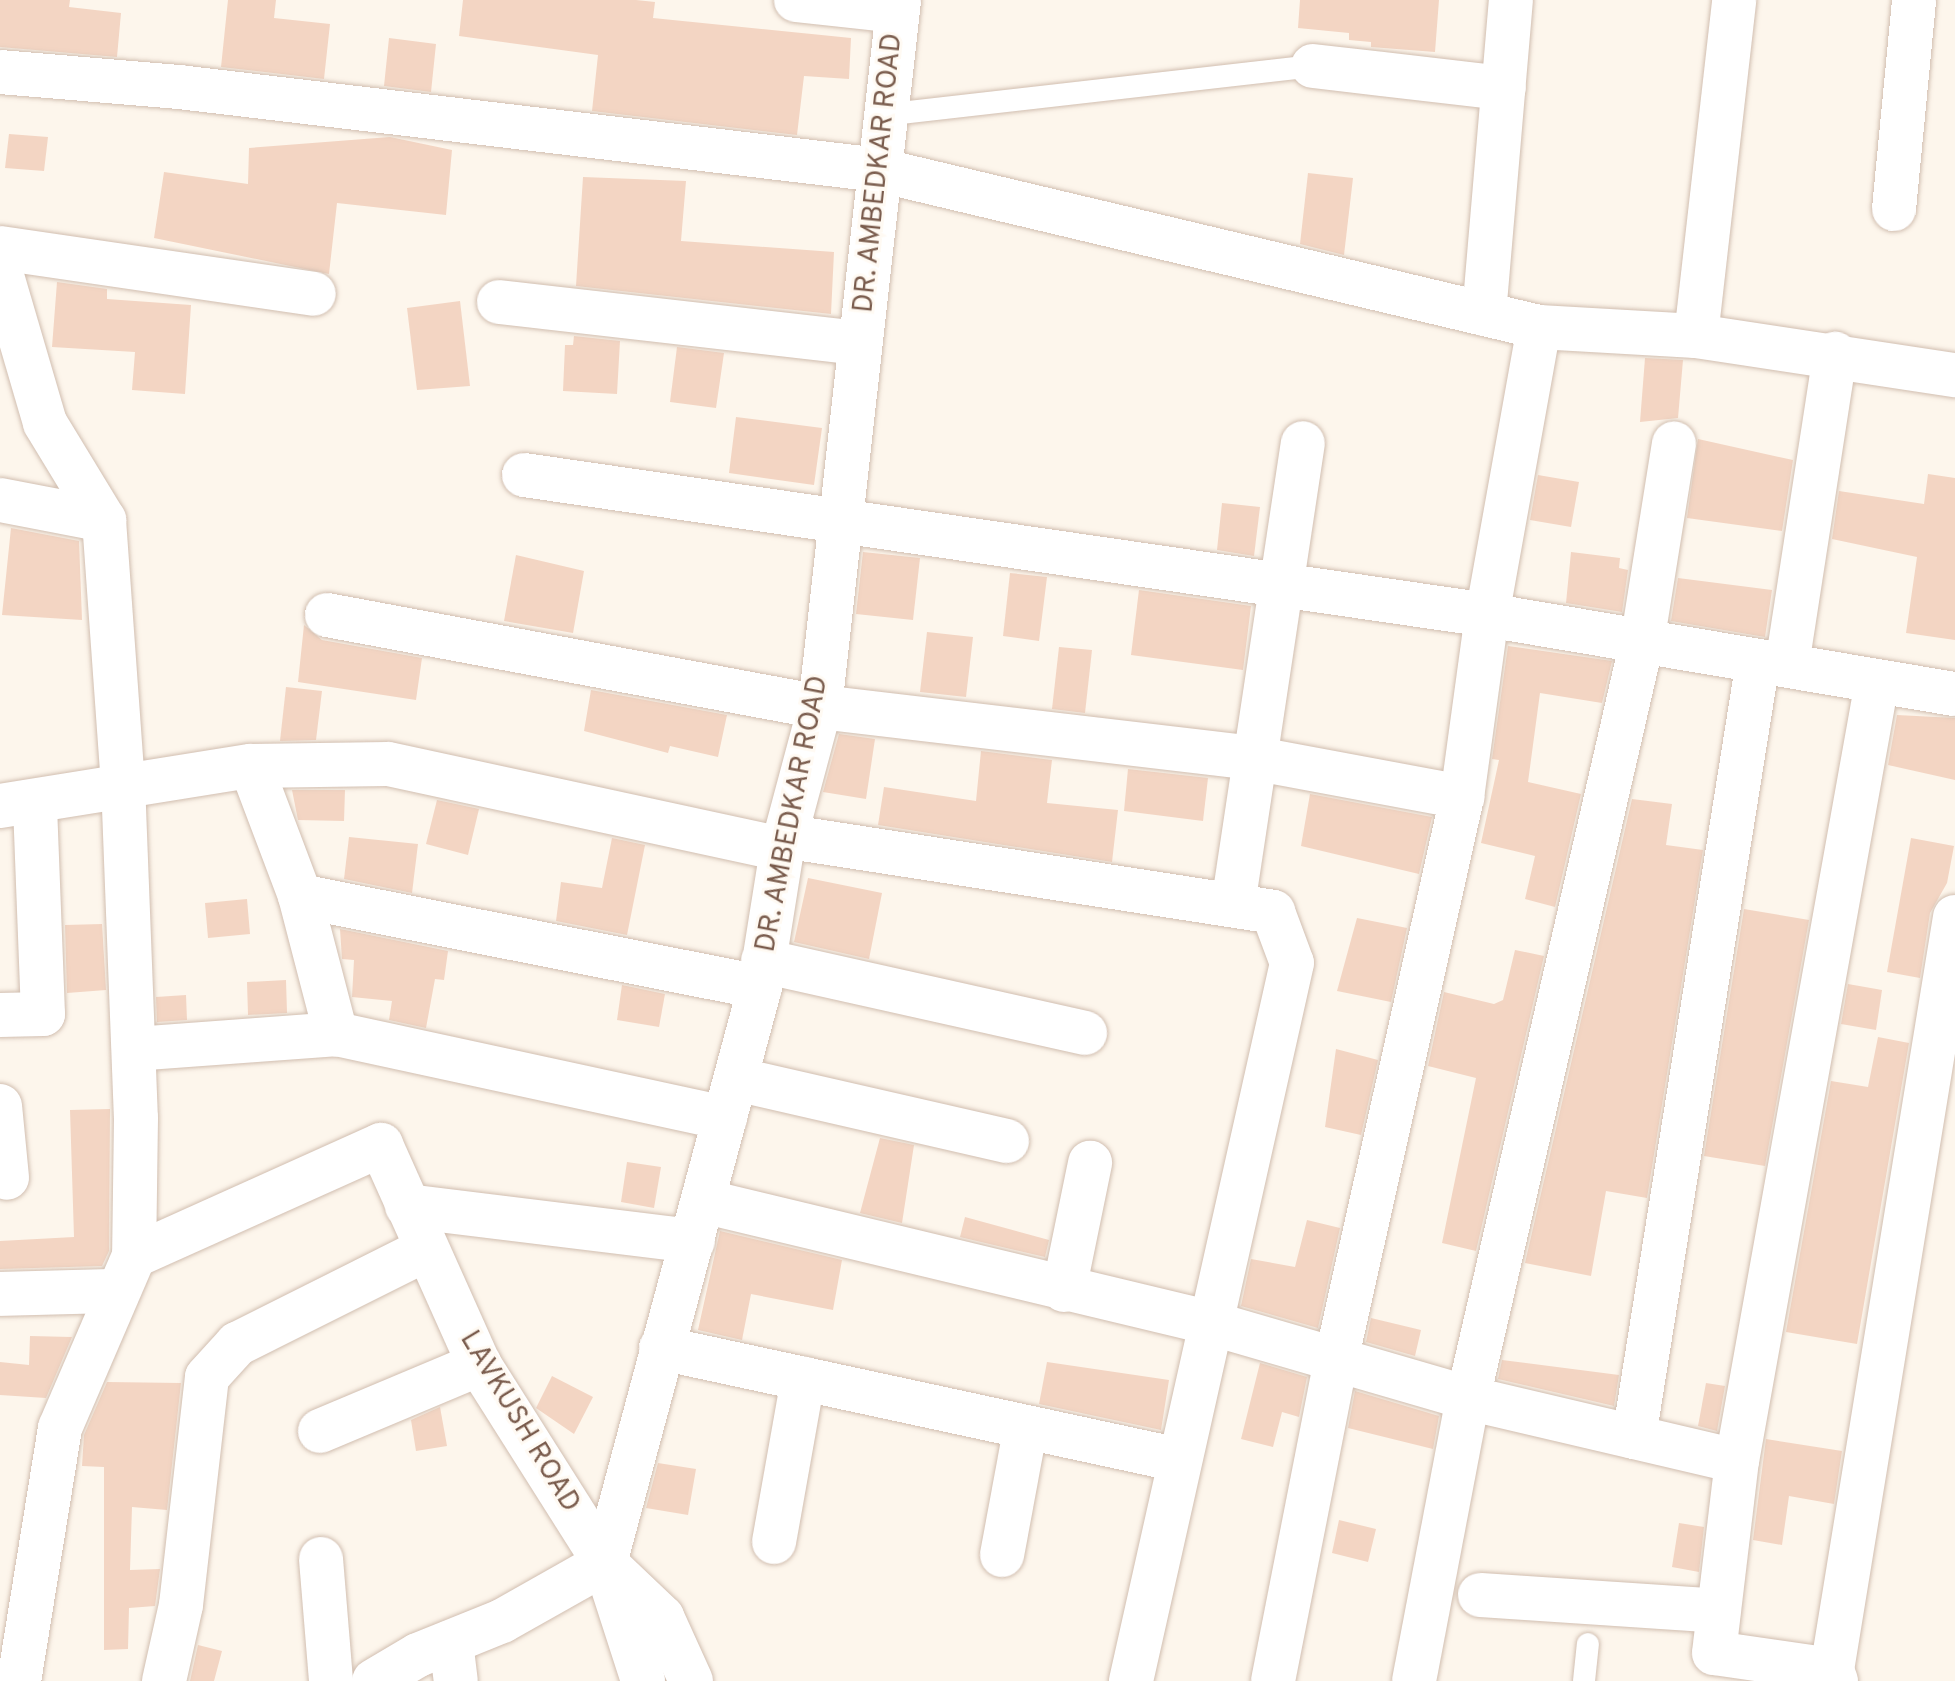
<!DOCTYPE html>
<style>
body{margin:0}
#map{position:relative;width:1955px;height:1681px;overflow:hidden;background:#fdf6ec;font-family:Overpass,sans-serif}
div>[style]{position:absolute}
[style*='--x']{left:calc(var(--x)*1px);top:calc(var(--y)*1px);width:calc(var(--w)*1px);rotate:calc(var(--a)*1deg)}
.building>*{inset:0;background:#f3d5c3}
.roads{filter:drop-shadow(0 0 2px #d1beb0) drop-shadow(0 0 2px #d1beb0)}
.service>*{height:22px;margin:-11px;padding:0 11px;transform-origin:11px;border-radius:11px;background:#fff}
.minor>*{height:44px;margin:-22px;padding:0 22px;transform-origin:22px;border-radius:22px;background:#fff}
.tertiary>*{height:44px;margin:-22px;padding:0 22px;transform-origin:22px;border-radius:22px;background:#fff}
span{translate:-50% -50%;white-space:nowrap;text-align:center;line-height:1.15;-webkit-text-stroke:6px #fffaf3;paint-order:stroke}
.street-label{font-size:28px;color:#7a5c4d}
</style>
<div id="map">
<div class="building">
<i style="clip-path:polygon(0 0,70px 0,69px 7px,121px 13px,117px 57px,0 47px)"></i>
<i style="clip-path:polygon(228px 0,276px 0,274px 18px,330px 24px,324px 79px,221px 67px)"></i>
<i style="clip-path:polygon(463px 0,636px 0,655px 2px,653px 18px,851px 38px,849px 79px,804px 76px,797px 135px,592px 111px,598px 55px,459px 36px)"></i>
<i style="clip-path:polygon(1300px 0,1439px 0,1435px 52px,1371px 47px,1371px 42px,1349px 40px,1349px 33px,1298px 28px)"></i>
<i style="clip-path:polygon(389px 38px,436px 44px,431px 92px,384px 86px)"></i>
<i style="clip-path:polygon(9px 134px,48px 137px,44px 171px,5px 168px)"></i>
<i style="clip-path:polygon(390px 137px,452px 150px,446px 215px,337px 203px,329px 274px,154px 238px,164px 172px,248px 184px,249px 148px)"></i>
<i style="clip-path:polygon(1308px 173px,1353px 178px,1344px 255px,1300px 244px)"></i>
<i style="clip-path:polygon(583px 177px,686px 181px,681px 241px,834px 252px,831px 314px,576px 286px)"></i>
<i style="clip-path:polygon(57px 282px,107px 289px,107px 299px,191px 305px,185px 394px,132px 390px,135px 352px,52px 347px)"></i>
<i style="clip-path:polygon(460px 301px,470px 386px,417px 390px,407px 308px)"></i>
<i style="clip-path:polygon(574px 336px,620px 341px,617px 394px,563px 391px,565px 345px,573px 345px)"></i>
<i style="clip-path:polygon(677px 347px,724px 353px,716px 408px,670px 402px)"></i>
<i style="clip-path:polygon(1645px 358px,1683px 360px,1678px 418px,1640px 422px)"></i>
<i style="clip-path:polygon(736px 417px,822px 428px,814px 485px,729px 473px)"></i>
<i style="clip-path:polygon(1698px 439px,1793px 460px,1782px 531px,1687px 518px)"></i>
<i style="clip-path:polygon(1928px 474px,1955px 478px,1955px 640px,1906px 633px,1917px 557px,1832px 539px,1839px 491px,1924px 504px)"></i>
<i style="clip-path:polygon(1538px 475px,1579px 482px,1571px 527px,1530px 520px)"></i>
<i style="clip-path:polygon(1222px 503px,1260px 507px,1254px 556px,1217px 550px)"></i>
<i style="clip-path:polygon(11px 528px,79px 541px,82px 620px,2px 615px)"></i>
<i style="clip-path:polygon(863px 552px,920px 558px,913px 620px,856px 614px)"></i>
<i style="clip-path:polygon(1571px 552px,1620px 558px,1619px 568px,1628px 570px,1622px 612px,1566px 603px)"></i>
<i style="clip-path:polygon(516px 555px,584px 571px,573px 633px,504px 621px)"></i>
<i style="clip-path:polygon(1010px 573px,1047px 577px,1039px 641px,1003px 636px)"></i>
<i style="clip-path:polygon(1678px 578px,1772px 590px,1765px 637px,1671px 621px)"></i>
<i style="clip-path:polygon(1139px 590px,1251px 606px,1243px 670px,1131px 655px)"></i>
<i style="clip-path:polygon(304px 625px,322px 640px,422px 658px,416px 700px,298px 682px)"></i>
<i style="clip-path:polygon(927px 632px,973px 637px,966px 697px,920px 692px)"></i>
<i style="clip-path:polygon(1508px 646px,1612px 661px,1602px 703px,1540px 693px,1528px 782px,1581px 794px,1555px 907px,1525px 899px,1535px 856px,1481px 843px,1499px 760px,1492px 759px)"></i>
<i style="clip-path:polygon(1059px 647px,1092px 650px,1085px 713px,1052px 709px)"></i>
<i style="clip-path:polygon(286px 687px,322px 691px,316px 740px,280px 741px)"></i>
<i style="clip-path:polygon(591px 690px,727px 715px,718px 757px,670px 746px,668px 753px,584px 731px)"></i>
<i style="clip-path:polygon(1897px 715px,1955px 718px,1955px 780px,1888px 765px)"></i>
<i style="clip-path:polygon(839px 734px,875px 739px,866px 799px,823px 792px)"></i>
<i style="clip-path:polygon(981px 751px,1052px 760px,1047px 803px,1118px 810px,1112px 862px,878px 825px,884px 787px,976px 801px)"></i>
<i style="clip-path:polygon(1128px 769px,1208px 778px,1203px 821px,1124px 811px)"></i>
<i style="clip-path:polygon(292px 790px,345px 790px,344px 821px,298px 820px)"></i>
<i style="clip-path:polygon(1310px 794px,1432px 817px,1419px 874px,1301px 846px)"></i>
<i style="clip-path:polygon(1632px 799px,1672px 804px,1666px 845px,1703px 850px,1647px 1198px,1606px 1191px,1591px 1276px,1525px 1263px)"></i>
<i style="clip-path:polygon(437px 800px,479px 809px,468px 855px,426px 844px)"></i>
<i style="clip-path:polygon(349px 837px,418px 844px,412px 893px,344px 879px)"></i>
<i style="clip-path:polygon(612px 838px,645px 845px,627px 935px,556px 921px,561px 882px,602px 888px)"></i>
<i style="clip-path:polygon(1911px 838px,1954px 846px,1947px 883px,1930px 913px,1920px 978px,1887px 972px)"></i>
<i style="clip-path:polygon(808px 878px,882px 893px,869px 959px,794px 942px)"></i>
<i style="clip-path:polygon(247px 899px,250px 934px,208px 938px,205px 903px)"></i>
<i style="clip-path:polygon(1744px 909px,1809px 920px,1765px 1166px,1704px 1156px)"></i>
<i style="clip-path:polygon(1357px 918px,1407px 928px,1391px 1002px,1337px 991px)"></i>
<i style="clip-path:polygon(102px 924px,106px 990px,67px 993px,65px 925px)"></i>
<i style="clip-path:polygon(340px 929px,448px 951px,444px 980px,435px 979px,426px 1028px,389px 1020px,392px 1001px,352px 997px,354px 960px,342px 959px)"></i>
<i style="clip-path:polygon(1515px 950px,1544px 956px,1476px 1251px,1442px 1243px,1476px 1078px,1428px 1066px,1444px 992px,1494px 1004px,1503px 1000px)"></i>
<i style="clip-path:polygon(286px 980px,287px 1013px,248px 1015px,247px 982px)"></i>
<i style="clip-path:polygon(1848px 984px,1882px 990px,1876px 1030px,1841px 1024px)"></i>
<i style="clip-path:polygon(622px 985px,665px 994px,659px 1027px,617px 1020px)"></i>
<i style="clip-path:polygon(186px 995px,187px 1020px,157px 1022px,156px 997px)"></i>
<i style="clip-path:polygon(1878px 1037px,1909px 1043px,1857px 1344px,1786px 1332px,1831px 1081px,1868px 1087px)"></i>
<i style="clip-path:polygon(1336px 1049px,1378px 1060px,1361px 1135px,1325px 1127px)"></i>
<i style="clip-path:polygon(110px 1109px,109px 1251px,102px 1266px,0 1269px,0 1241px,74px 1237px,70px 1110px)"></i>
<i style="clip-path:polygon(880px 1138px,914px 1145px,902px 1223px,860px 1213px)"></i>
<i style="clip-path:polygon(627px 1162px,661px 1167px,654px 1208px,621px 1202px)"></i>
<i style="clip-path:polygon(965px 1217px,1049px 1240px,1045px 1257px,960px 1237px)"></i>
<i style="clip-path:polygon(1307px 1220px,1340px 1228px,1318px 1328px,1241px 1306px,1251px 1259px,1295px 1267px)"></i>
<i style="clip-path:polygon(720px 1231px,842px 1260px,833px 1310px,751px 1294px,742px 1340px,698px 1330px)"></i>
<i style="clip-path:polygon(1371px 1318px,1421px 1330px,1415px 1356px,1366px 1342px)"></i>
<i style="clip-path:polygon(30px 1336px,72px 1337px,46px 1398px,0 1395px,0 1362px,29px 1365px)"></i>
<i style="clip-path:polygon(1502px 1360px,1619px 1375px,1614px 1406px,1498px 1379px)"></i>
<i style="clip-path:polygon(1047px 1362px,1169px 1380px,1161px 1430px,1039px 1404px)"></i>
<i style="clip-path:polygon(1260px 1363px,1307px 1377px,1299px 1417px,1282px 1412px,1273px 1447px,1241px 1439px)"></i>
<i style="clip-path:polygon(552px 1376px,593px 1397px,574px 1434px,536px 1408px)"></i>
<i style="clip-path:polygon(107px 1382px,181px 1383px,167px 1510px,132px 1507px,130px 1570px,160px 1569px,155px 1606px,129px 1608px,128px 1649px,104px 1650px,104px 1467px,82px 1466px,84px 1435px)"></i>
<i style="clip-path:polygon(1706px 1383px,1725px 1386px,1717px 1431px,1698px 1426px)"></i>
<i style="clip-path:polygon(1355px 1391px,1439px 1416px,1433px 1449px,1348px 1428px)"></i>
<i style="clip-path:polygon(440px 1407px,447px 1446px,416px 1451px,411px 1420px)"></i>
<i style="clip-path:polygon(1766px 1439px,1842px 1451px,1834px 1504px,1789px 1496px,1782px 1545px,1753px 1540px)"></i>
<i style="clip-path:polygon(658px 1463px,696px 1469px,688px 1515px,646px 1508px)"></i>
<i style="clip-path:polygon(1339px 1520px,1376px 1529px,1368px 1562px,1332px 1553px)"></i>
<i style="clip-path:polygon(1679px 1523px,1704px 1527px,1699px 1572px,1672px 1567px)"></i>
<i style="clip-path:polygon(198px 1645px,222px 1651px,214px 1681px,190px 1681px)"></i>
</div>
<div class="roads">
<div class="service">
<i style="--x:883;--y:115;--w:433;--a:-6.5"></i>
<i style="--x:1584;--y:1681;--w:37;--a:-84"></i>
</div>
<div class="minor">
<i style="--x:796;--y:0;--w:102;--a:6.2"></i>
<i style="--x:1313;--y:66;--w:192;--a:6.6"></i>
<i style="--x:0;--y:72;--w:180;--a:4.8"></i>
<i style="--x:179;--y:87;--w:705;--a:6.76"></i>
<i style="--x:879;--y:170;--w:678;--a:13.38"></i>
<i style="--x:1539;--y:327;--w:157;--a:3.3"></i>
<i style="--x:1696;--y:336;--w:262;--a:8.6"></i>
<i style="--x:1894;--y:209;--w:210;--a:-84.5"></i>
<i style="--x:0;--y:248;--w:317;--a:8.3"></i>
<i style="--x:0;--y:269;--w:160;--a:73.7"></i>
<i style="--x:45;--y:423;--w:114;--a:58.7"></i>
<i style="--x:104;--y:520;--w:263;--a:85.9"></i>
<i style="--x:123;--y:782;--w:336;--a:87.8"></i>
<i style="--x:136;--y:1118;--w:138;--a:90.8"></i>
<i style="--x:134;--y:1256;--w:187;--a:113.3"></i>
<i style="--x:60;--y:1428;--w:256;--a:99.2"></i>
<i style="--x:499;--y:302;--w:363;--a:6.5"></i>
<i style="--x:1484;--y:314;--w:315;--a:-85.1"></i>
<i style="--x:1539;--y:327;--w:293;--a:100.2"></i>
<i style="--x:1487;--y:615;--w:475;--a:9.6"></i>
<i style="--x:1696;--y:336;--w:338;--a:-83.5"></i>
<i style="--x:524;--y:475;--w:973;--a:8.27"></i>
<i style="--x:1487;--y:615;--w:184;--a:97.8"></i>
<i style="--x:0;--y:500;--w:106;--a:10.9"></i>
<i style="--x:327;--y:615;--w:502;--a:10.57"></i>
<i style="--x:820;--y:707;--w:435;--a:6.7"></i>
<i style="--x:1252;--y:758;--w:214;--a:10.5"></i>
<i style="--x:1462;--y:797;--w:582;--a:102.6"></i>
<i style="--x:1335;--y:1365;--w:322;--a:101.1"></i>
<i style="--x:1787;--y:665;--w:315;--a:-81.2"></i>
<i style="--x:251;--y:766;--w:139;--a:69.3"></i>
<i style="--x:300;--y:896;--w:143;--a:75.4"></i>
<i style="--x:0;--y:806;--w:254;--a:-9.1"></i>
<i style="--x:251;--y:766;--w:137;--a:-0.8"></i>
<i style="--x:388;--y:764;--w:403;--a:12.2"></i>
<i style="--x:790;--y:837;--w:489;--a:8.8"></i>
<i style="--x:1273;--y:912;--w:54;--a:69.6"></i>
<i style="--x:1292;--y:963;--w:736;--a:102.64"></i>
<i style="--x:300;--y:896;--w:469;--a:11.2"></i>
<i style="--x:1233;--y:905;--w:467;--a:-81.4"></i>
<i style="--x:763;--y:961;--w:330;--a:12.6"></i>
<i style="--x:0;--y:1015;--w:43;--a:-1.3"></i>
<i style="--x:43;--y:1014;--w:213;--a:-92.2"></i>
<i style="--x:134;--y:1049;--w:203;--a:-4.2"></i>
<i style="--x:336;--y:1034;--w:398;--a:12.2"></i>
<i style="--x:736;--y:1079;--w:278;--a:12.9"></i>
<i style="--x:0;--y:1106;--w:72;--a:84.4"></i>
<i style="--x:703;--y:1201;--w:518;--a:13.5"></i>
<i style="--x:1207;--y:1322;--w:272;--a:16.2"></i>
<i style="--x:1468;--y:1398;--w:276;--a:13.2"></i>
<i style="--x:407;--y:1206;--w:288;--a:7"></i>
<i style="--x:134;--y:1256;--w:271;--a:-24.2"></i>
<i style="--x:381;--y:1145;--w:240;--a:65.9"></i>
<i style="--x:479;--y:1364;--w:236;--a:57.7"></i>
<i style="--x:605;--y:1563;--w:79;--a:43.5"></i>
<i style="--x:662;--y:1617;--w:70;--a:65.6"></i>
<i style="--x:1064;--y:1290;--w:130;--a:-78.4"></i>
<i style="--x:0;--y:1294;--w:117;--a:-1.5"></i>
<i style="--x:661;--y:1348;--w:530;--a:12.2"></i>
<i style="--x:320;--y:1431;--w:173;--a:-22.8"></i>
<i style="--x:1634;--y:1437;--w:786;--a:-80.92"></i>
<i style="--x:774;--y:1542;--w:166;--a:-79.9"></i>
<i style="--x:1002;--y:1555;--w:126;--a:-79.5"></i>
<i style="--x:321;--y:1559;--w:122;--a:85.3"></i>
<i style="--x:605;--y:1563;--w:124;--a:72.1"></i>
<i style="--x:1480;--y:1595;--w:239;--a:3.8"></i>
<i style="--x:451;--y:1642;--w:39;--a:83"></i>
<i style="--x:1832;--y:1670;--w:119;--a:-171.8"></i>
<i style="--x:1714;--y:1653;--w:193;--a:-83.2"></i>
<i style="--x:1737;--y:1461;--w:791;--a:-79.81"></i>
<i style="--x:164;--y:1681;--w:78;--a:-77.4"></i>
<i style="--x:181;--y:1605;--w:229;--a:-83.5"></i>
<i style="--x:207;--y:1377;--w:45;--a:-47.7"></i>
<i style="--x:237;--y:1344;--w:212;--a:-26.6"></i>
<i style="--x:1414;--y:1681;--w:288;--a:-79.2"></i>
<i style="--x:1468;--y:1398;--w:781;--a:-77.05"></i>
<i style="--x:1643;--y:637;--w:196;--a:-80.9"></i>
<i style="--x:1836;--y:1681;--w:12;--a:-110"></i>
<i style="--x:1832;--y:1670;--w:763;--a:-80.72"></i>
</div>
<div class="tertiary">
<i style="--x:374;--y:1681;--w:51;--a:-30.6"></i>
<i style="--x:418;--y:1655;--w:91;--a:-22"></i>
<i style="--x:502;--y:1621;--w:118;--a:-29.4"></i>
<i style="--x:605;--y:1563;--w:596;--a:-74.94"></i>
<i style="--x:760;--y:987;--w:140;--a:-80.9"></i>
<i style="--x:782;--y:849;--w:147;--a:-75"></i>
<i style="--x:820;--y:707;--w:711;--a:-83.62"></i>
</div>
</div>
<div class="street-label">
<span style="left:879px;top:173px;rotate:-84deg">DR. AMBEDKAR ROAD</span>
<span style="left:793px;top:814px;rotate:-79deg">DR. AMBEDKAR ROAD</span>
<span style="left:519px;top:1422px;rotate:59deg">LAVKUSH ROAD</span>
</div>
</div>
